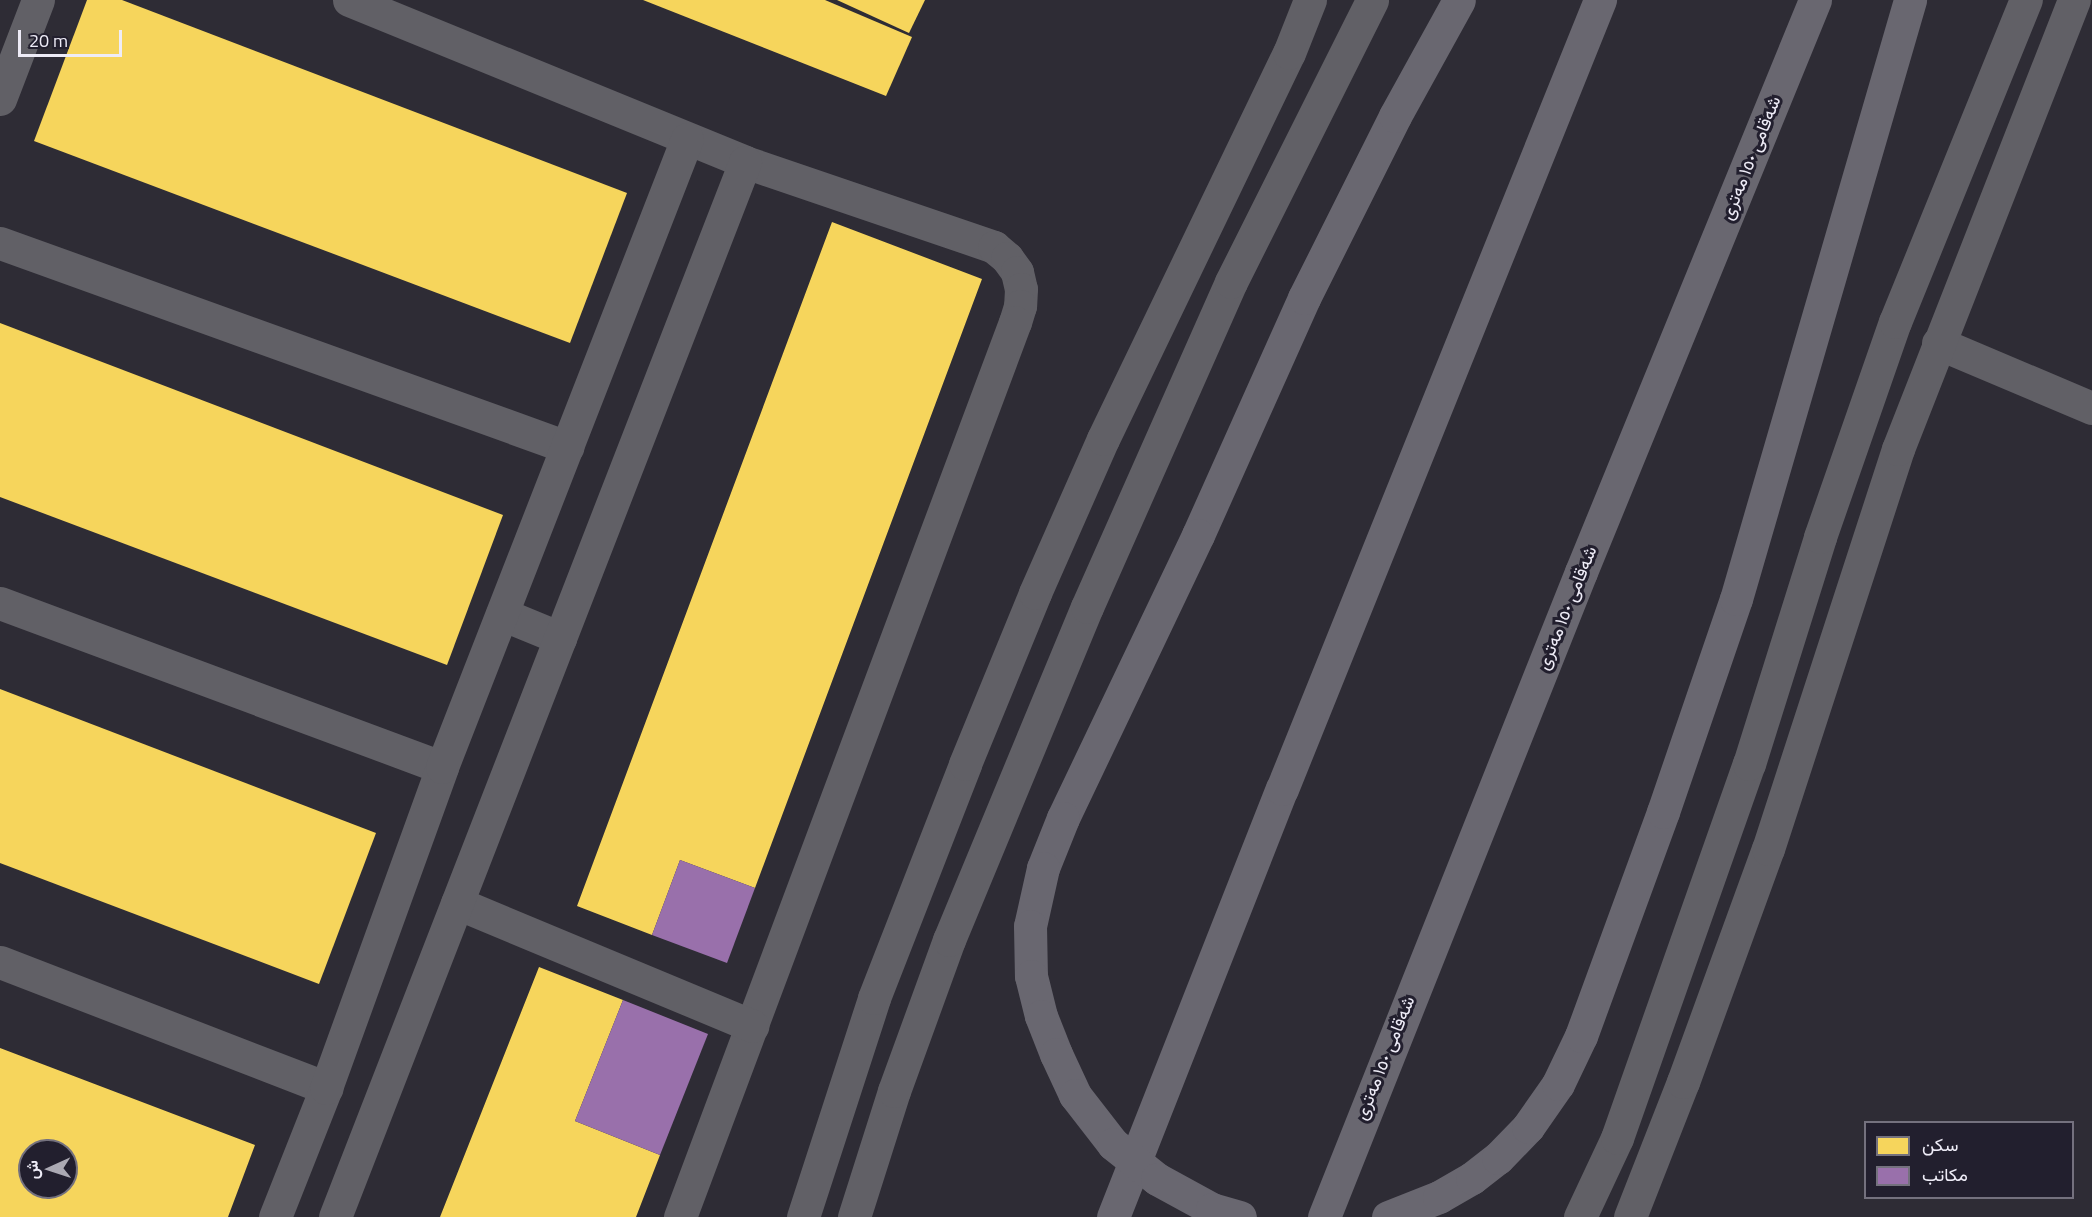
<!DOCTYPE html>
<meta charset="utf-8">
<style>
body{margin:0}
#map{position:relative;width:2092px;height:1217px;overflow:hidden;background:#2e2c35;font-family:"Titillium Web",Vazirmatn,sans-serif}
div>[style]{position:absolute}
[style*='--x']{left:calc(var(--x)*1px);top:calc(var(--y)*1px);width:calc(var(--w)*1px);rotate:calc(var(--a)*1deg)}
.homes>*{inset:0;background:#f6d55c}
.offices>*{inset:0;background:#9970ab}
.minor>*{height:33px;margin:-16.5px;padding:0 16.5px;transform-origin:16.5px;border-radius:16.5px;background:#616066}
.tertiary>*{height:33px;margin:-16.5px;padding:0 16.5px;transform-origin:16.5px;border-radius:16.5px;background:#616066}
.motorway>*{height:33px;margin:-16.5px;padding:0 16.5px;transform-origin:16.5px;border-radius:16.5px;background:#696770}
.motorway-bridge>*{height:33px;margin:-16.5px;padding:0 16.5px;transform-origin:16.5px;border-radius:16.5px;background:#696770}
span{translate:-50% -50%;white-space:nowrap;text-align:center;line-height:1.15;-webkit-text-stroke:6px #221f2e;paint-order:stroke}
.street-label{font-size:18px;color:#eeecf7}
.legend{position:absolute;left:1864px;top:1121px;width:210px;height:78px;box-sizing:border-box;background:#221f2e;border:2px solid #74717e;margin:0;padding:8px 10px;list-style:none;font-size:18px;color:#eeecf7}
.legend li{display:flex;align-items:center;gap:12px;height:30px}
.legend b{width:30px;border:2px solid #74717e}
.north{position:absolute;left:18px;top:1139px;width:60px;height:60px;box-sizing:border-box;background:#221f2e;border:2px solid #74717e;border-radius:50%;rotate:267deg;font-size:16px;font-weight:700;line-height:24px;text-align:center;color:#eeecf7}
.north::after{content:'';display:block;margin:auto;width:21px;height:27px;background:#aba9b3;clip-path:polygon(50% 0,100% 100%,50% 72%,0 100%)}
.scale{position:absolute;left:18px;top:30px;width:104px;height:27px;box-sizing:border-box;border:3px solid #eeecf7;border-top:0;padding-left:8px;font-size:18px;line-height:21px;white-space:nowrap;color:#eeecf7;-webkit-text-stroke:4px #221f2e;paint-order:stroke}
</style>
<div id="map">
<div class="homes">
<i style="clip-path:polygon(87px 0,122px 0,627px 193px,570px 343px,34px 141px)"></i>
<i style="clip-path:polygon(643px 0,825px 0,912px 37px,886px 96px)"></i>
<i style="clip-path:polygon(837px 0,925px 0,909px 33px)"></i>
<i style="clip-path:polygon(832px 222px,982px 279px,755px 888px,680px 860px,652px 935px,577px 906px)"></i>
<i style="clip-path:polygon(0 323px,503px 515px,447px 665px,0 497px)"></i>
<i style="clip-path:polygon(0 689px,376px 833px,319px 984px,0 863px)"></i>
<i style="clip-path:polygon(539px 967px,623px 1000px,575px 1121px,660px 1155px,636px 1217px,440px 1217px)"></i>
<i style="clip-path:polygon(evenodd,0 1048px,255px 1145px,228px 1217px,0 1217px,0 1048px,30px 1151px,66px 1151px,66px 1187px,30px 1187px,30px 1151px)"></i>
</div>
<div class="offices">
<i style="clip-path:polygon(680px 860px,755px 888px,727px 963px,652px 935px)"></i>
<i style="clip-path:polygon(623px 1000px,708px 1034px,660px 1155px,575px 1121px)"></i>
</div>
<div class="minor">
<i style="--x:349;--y:0;--w:428;--a:22.2"></i>
<i style="--x:745;--y:162;--w:263;--a:18.8"></i>
<i style="--x:994;--y:247;--w:17;--a:40"></i>
<i style="--x:1007;--y:258;--w:17;--a:54"></i>
<i style="--x:1017;--y:272;--w:17;--a:77"></i>
<i style="--x:1021;--y:289;--w:17;--a:93"></i>
<i style="--x:1020;--y:306;--w:17;--a:107"></i>
<i style="--x:1015;--y:322;--w:956;--a:110.52"></i>
<i style="--x:0;--y:99;--w:106;--a:-69"></i>
<i style="--x:0;--y:243;--w:603;--a:19.79"></i>
<i style="--x:1938;--y:343;--w:167;--a:22.9"></i>
<i style="--x:0;--y:603;--w:471;--a:20.4"></i>
<i style="--x:502;--y:614;--w:63;--a:22.5"></i>
<i style="--x:457;--y:903;--w:320;--a:22.6"></i>
<i style="--x:0;--y:962;--w:350;--a:21.1"></i>
<i style="--x:275;--y:1217;--w:139;--a:-68.4"></i>
<i style="--x:326;--y:1088;--w:341;--a:-70.1"></i>
<i style="--x:442;--y:767;--w:674;--a:-68.69"></i>
<i style="--x:335;--y:1217;--w:1132;--a:-68.76"></i>
</div>
<div class="tertiary">
<i style="--x:803;--y:1217;--w:230;--a:-72"></i>
<i style="--x:874;--y:998;--w:251;--a:-68.7"></i>
<i style="--x:965;--y:764;--w:185;--a:-67.7"></i>
<i style="--x:1035;--y:593;--w:168;--a:-66.2"></i>
<i style="--x:1103;--y:439;--w:428;--a:-64.3"></i>
<i style="--x:1289;--y:53;--w:57;--a:-68.4"></i>
<i style="--x:854;--y:1217;--w:132;--a:-72.4"></i>
<i style="--x:894;--y:1091;--w:161;--a:-70"></i>
<i style="--x:949;--y:940;--w:360;--a:-67.5"></i>
<i style="--x:1087;--y:607;--w:355;--a:-66.1"></i>
<i style="--x:1231;--y:282;--w:315;--a:-63.4"></i>
<i style="--x:1580;--y:1217;--w:87;--a:-64.9"></i>
<i style="--x:1617;--y:1138;--w:397;--a:-70.6"></i>
<i style="--x:1749;--y:764;--w:238;--a:-72.6"></i>
<i style="--x:1820;--y:537;--w:228;--a:-70.8"></i>
<i style="--x:1895;--y:322;--w:348;--a:-67.9"></i>
<i style="--x:1630;--y:1217;--w:145;--a:-68.6"></i>
<i style="--x:1683;--y:1082;--w:248;--a:-70"></i>
<i style="--x:1768;--y:849;--w:421;--a:-72"></i>
<i style="--x:1898;--y:449;--w:482;--a:-68.6"></i>
</div>
<div class="motorway">
<i style="--x:1198;--y:535;--w:260;--a:-65.9"></i>
<i style="--x:1304;--y:298;--w:203;--a:-63.4"></i>
<i style="--x:1395;--y:116;--w:132;--a:-61.1"></i>
<i style="--x:1113;--y:1217;--w:460;--a:-68.5"></i>
<i style="--x:1282;--y:789;--w:851;--a:-68.05"></i>
<i style="--x:1324;--y:1217;--w:694;--a:-68.28"></i>
<i style="--x:1581;--y:572;--w:618;--a:-67.75"></i>
<i style="--x:1388;--y:1217;--w:55;--a:-21.4"></i>
<i style="--x:1439;--y:1197;--w:38;--a:-30"></i>
<i style="--x:1472;--y:1178;--w:33;--a:-38"></i>
<i style="--x:1498;--y:1158;--w:43;--a:-45.9"></i>
<i style="--x:1528;--y:1127;--w:52;--a:-55.1"></i>
<i style="--x:1558;--y:1084;--w:53;--a:-64.4"></i>
<i style="--x:1581;--y:1036;--w:239;--a:-69.9"></i>
<i style="--x:1663;--y:812;--w:225;--a:-71.1"></i>
<i style="--x:1736;--y:599;--w:624;--a:-73.8"></i>
</div>
<div class="motorway-bridge">
<i style="--x:1198;--y:535;--w:314;--a:115.5"></i>
<i style="--x:1063;--y:818;--w:54;--a:111.8"></i>
<i style="--x:1043;--y:868;--w:59;--a:102.6"></i>
<i style="--x:1030;--y:926;--w:50;--a:88.9"></i>
<i style="--x:1031;--y:976;--w:41;--a:76"></i>
<i style="--x:1041;--y:1016;--w:41;--a:68.5"></i>
<i style="--x:1056;--y:1054;--w:45;--a:65.1"></i>
<i style="--x:1075;--y:1095;--w:62;--a:52.2"></i>
<i style="--x:1113;--y:1144;--w:56;--a:38.5"></i>
<i style="--x:1157;--y:1179;--w:63;--a:28.6"></i>
<i style="--x:1212;--y:1209;--w:29;--a:16"></i>
</div>
<div class="street-label">
<span style="left:1751px;top:158px;rotate:-68deg">شەقامی ١٥٠ مەتری</span>
<span style="left:1567px;top:608px;rotate:-68deg">شەقامی ١٥٠ مەتری</span>
<span style="left:1385px;top:1058px;rotate:-68deg">شەقامی ١٥٠ مەتری</span>
</div>
<ul class="legend">
<li><b style="height:16px;background:#f6d55c"></b>سكن</li>
<li><b style="height:16px;background:#9970ab"></b>مكاتب</li>
</ul>
<div class="north">ش</div>
<div class="scale">20 m</div>
</div>
